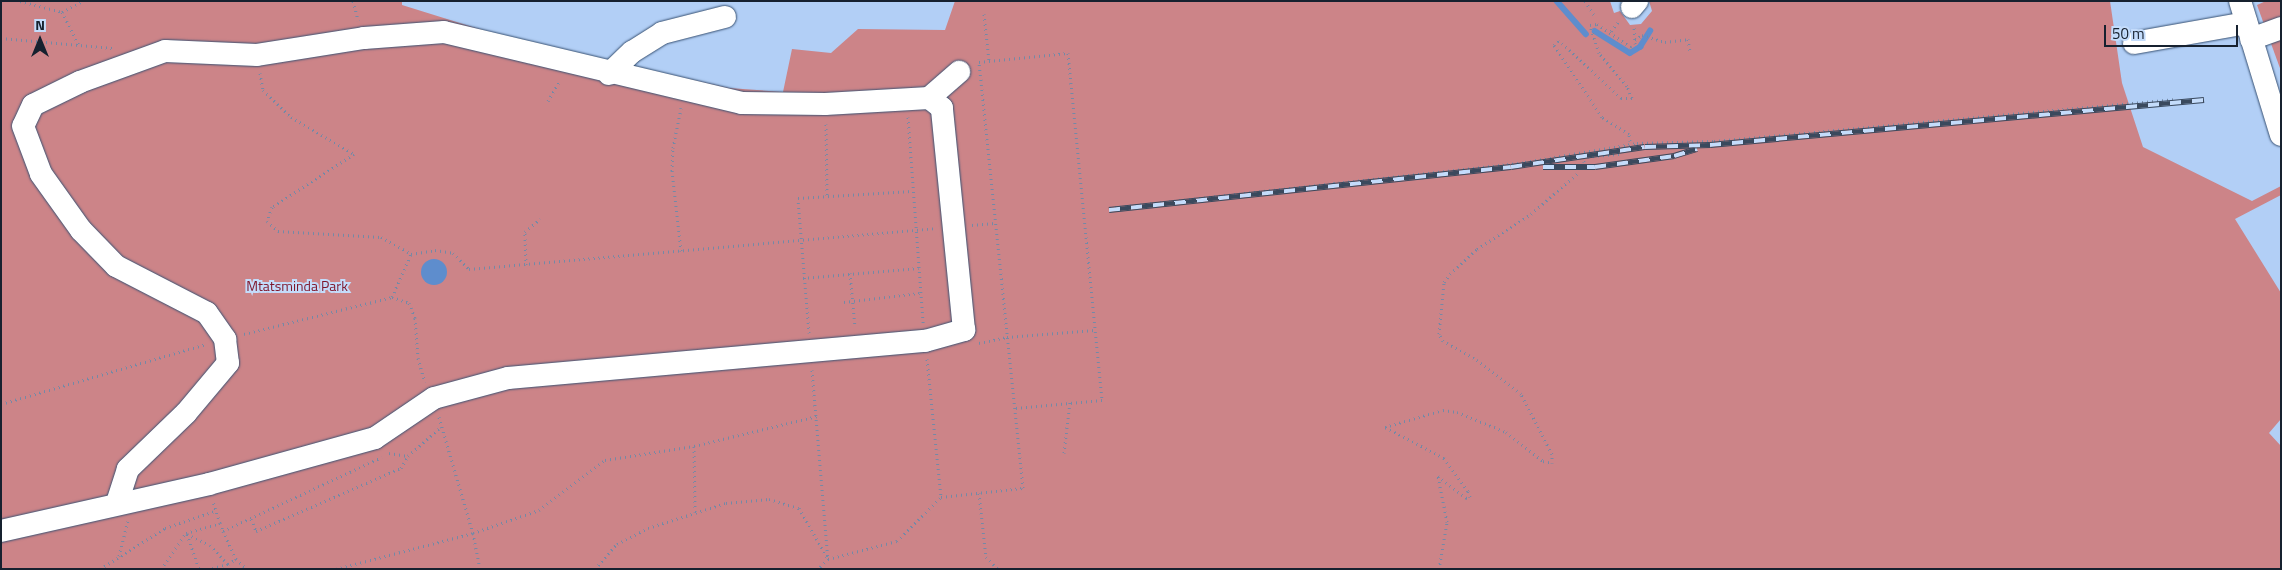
<!DOCTYPE html>
<style>
body{margin:0}
#map{position:relative;width:2282px;height:570px;overflow:hidden;background:#b2cff6;font-family:"Titillium Web",sans-serif}
div>[style]{position:absolute}
[style*='--x']{left:calc(var(--x)*1px);top:calc(var(--y)*1px);width:calc(var(--w)*1px);rotate:calc(var(--a)*1deg)}
.green>*{inset:0;background:#cc8488}
.water>*{inset:0;background:#5e8dcd}
.round{border-radius:50%}
.stream>*{height:5.5px;margin:-2.75px;padding:0 2.75px;transform-origin:2.75px;border-radius:2.75px;background:#5e8dcd}
.path>*{height:3px;margin-top:-1.5px;transform-origin:0;background:repeating-linear-gradient(90deg,#7489a6 0 1px,transparent 0 5px)}
.roads{filter:drop-shadow(0 0 1px #385172) drop-shadow(0 0 1px #385172)}
.minor>*{height:22px;margin:-11px;padding:0 11px;transform-origin:11px;border-radius:11px;background:#fff}
.rail>*{height:5.5px;margin-top:-2.75px;transform-origin:0;background:repeating-linear-gradient(90deg,#c4dcfb 0 11px,#3a495d 0 22px);box-sizing:border-box;border-block:1px solid #3a495d}
span{translate:-50% -50%;white-space:nowrap;text-align:center;line-height:1.15;-webkit-text-stroke:4px #c4dcfb;paint-order:stroke}
.park-label{font-size:14px;color:#7e142a}
.frame{position:absolute;inset:0;border:2px solid #16212f;pointer-events:none}
.north{position:absolute;left:15px;top:15px;width:50px;height:50px;-webkit-text-stroke:4px #c4dcfb;paint-order:stroke;rotate:0deg;font-size:14px;font-weight:700;line-height:20px;text-align:center;color:#16212f}
.north::after{content:'';display:block;margin:auto;width:18px;height:22px;background:#16212f;clip-path:polygon(50% 0,100% 100%,50% 72%,0 100%)}
.scale{position:absolute;left:2104px;top:25px;width:134px;height:22px;box-sizing:border-box;border:2px solid #16212f;border-top:0;padding-left:6px;font-size:15px;line-height:18px;white-space:nowrap;color:#16212f;-webkit-text-stroke:4px #c4dcfb;paint-order:stroke}
</style>
<div id="map">
<div class="green">
<i style="clip-path:polygon(1px 1px,402px 1px,402px 5px,492px 33px,631px 66px,729px 88px,783px 92px,792px 49px,831px 53px,858px 29px,945px 30px,955px 1px,1610px 1px,1614px 13px,1620px 11px,1630px 25px,1641px 24px,1652px 11px,1649px 1px,2110px 1px,2122px 83px,2143px 147px,2252px 201px,2281px 186px,2281px 195px,2235px 219px,2281px 293px,2281px 419px,2269px 433px,2281px 446px,2281px 569px,1px 569px)"></i>
<i style="clip-path:polygon(2266px 1px,2281px 1px,2281px 71px,2257px 5px)"></i>
</div>
<div class="water">
<i class="round" style="left:421px;top:259px;width:26px;height:26px"></i>
</div>
<div class="stream">
<i style="--x:1557;--y:1;--w:44;--a:48.7"></i>
<i style="--x:1595;--y:31;--w:41;--a:32.2"></i>
<i style="--x:1630;--y:53;--w:12;--a:-31"></i>
<i style="--x:1640;--y:47;--w:19;--a:-58"></i>
</div>
<div class="path">
<i style="--x:20;--y:1;--w:43;--a:14.7"></i>
<i style="--x:62;--y:12;--w:37;--a:63"></i>
<i style="--x:353;--y:1;--w:20;--a:75"></i>
<i style="--x:1585;--y:1;--w:20;--a:57"></i>
<i style="--x:62;--y:12;--w:24;--a:-28"></i>
<i style="--x:984;--y:14;--w:47;--a:83.9"></i>
<i style="--x:1611;--y:31;--w:13;--a:-51"></i>
<i style="--x:1;--y:38;--w:112;--a:5.1"></i>
<i style="--x:1635;--y:40;--w:9;--a:-36"></i>
<i style="--x:1642;--y:35;--w:24;--a:17"></i>
<i style="--x:1665;--y:42;--w:23;--a:-7"></i>
<i style="--x:1688;--y:39;--w:12;--a:81"></i>
<i style="--x:979;--y:62;--w:89;--a:-5.8"></i>
<i style="--x:1068;--y:53;--w:349;--a:84.4"></i>
<i style="--x:1102;--y:400;--w:87;--a:174.7"></i>
<i style="--x:260;--y:73;--w:17;--a:80"></i>
<i style="--x:263;--y:90;--w:39;--a:44"></i>
<i style="--x:291;--y:117;--w:73;--a:30.4"></i>
<i style="--x:354;--y:154;--w:98;--a:147.1"></i>
<i style="--x:272;--y:207;--w:15;--a:110"></i>
<i style="--x:267;--y:221;--w:15;--a:42"></i>
<i style="--x:278;--y:231;--w:103;--a:3.3"></i>
<i style="--x:381;--y:237;--w:33;--a:29"></i>
<i style="--x:548;--y:101;--w:24;--a:-60"></i>
<i style="--x:908;--y:117;--w:207;--a:85.8"></i>
<i style="--x:826;--y:124;--w:72;--a:89.2"></i>
<i style="--x:1630;--y:141;--w:7;--a:-98"></i>
<i style="--x:1629;--y:134;--w:32;--a:-148"></i>
<i style="--x:1602;--y:117;--w:87;--a:-123.7"></i>
<i style="--x:1554;--y:45;--w:6;--a:-45"></i>
<i style="--x:1558;--y:41;--w:4;--a:27"></i>
<i style="--x:1562;--y:43;--w:81;--a:43"></i>
<i style="--x:1621;--y:98;--w:11;--a:0"></i>
<i style="--x:1632;--y:98;--w:13;--a:-113"></i>
<i style="--x:1627;--y:86;--w:43;--a:-130.3"></i>
<i style="--x:1599;--y:53;--w:29;--a:-108"></i>
<i style="--x:1590;--y:25;--w:7;--a:-8"></i>
<i style="--x:1597;--y:24;--w:41;--a:34.1"></i>
<i style="--x:1631;--y:47;--w:5;--a:-37"></i>
<i style="--x:1635;--y:44;--w:17;--a:-93"></i>
<i style="--x:1584;--y:162;--w:5;--a:-101"></i>
<i style="--x:1583;--y:157;--w:37;--a:-5"></i>
<i style="--x:1110;--y:208;--w:418;--a:-6.3"></i>
<i style="--x:1525;--y:162;--w:114;--a:-9.6"></i>
<i style="--x:1637;--y:143;--w:77;--a:-1.5"></i>
<i style="--x:1714;--y:141;--w:462;--a:-5.2"></i>
<i style="--x:972;--y:225;--w:23;--a:-5"></i>
<i style="--x:681;--y:251;--w:81;--a:-96.4"></i>
<i style="--x:672;--y:171;--w:23;--a:-88"></i>
<i style="--x:673;--y:148;--w:41;--a:-78.7"></i>
<i style="--x:526;--y:265;--w:33;--a:-92"></i>
<i style="--x:525;--y:232;--w:20;--a:-41"></i>
<i style="--x:850;--y:273;--w:54;--a:84.7"></i>
<i style="--x:803;--y:278;--w:116;--a:-4.9"></i>
<i style="--x:392;--y:297;--w:18;--a:19"></i>
<i style="--x:409;--y:303;--w:16;--a:68"></i>
<i style="--x:415;--y:318;--w:40;--a:85.7"></i>
<i style="--x:418;--y:358;--w:25;--a:74"></i>
<i style="--x:844;--y:302;--w:77;--a:-6.8"></i>
<i style="--x:809;--y:333;--w:135;--a:-94.7"></i>
<i style="--x:798;--y:198;--w:114;--a:-3.5"></i>
<i style="--x:244;--y:334;--w:153;--a:-14"></i>
<i style="--x:392;--y:297;--w:47;--a:-66.2"></i>
<i style="--x:411;--y:254;--w:24;--a:-9"></i>
<i style="--x:435;--y:250;--w:18;--a:9"></i>
<i style="--x:453;--y:253;--w:23;--a:45"></i>
<i style="--x:469;--y:269;--w:469;--a:-5"></i>
<i style="--x:979;--y:343;--w:29;--a:-12"></i>
<i style="--x:1007;--y:337;--w:88;--a:-4.5"></i>
<i style="--x:927;--y:359;--w:139;--a:84.2"></i>
<i style="--x:812;--y:370;--w:190;--a:85.2"></i>
<i style="--x:828;--y:559;--w:71;--a:-14.6"></i>
<i style="--x:897;--y:541;--w:62;--a:-45"></i>
<i style="--x:941;--y:497;--w:82;--a:-6.3"></i>
<i style="--x:1023;--y:488;--w:428;--a:-95.9"></i>
<i style="--x:1;--y:404;--w:214;--a:-16.3"></i>
<i style="--x:439;--y:417;--w:121;--a:73.7"></i>
<i style="--x:473;--y:533;--w:37;--a:79"></i>
<i style="--x:694;--y:446;--w:66;--a:89.1"></i>
<i style="--x:389;--y:453;--w:19;--a:9"></i>
<i style="--x:1064;--y:453;--w:51;--a:-83.3"></i>
<i style="--x:979;--y:493;--w:64;--a:83.8"></i>
<i style="--x:986;--y:557;--w:17;--a:45"></i>
<i style="--x:251;--y:519;--w:13;--a:67"></i>
<i style="--x:256;--y:531;--w:158;--a:-23.5"></i>
<i style="--x:401;--y:468;--w:14;--a:-60"></i>
<i style="--x:408;--y:456;--w:45;--a:-41.4"></i>
<i style="--x:220;--y:523;--w:9;--a:69"></i>
<i style="--x:223;--y:531;--w:175;--a:-25"></i>
<i style="--x:223;--y:531;--w:31;--a:65"></i>
<i style="--x:236;--y:559;--w:15;--a:42"></i>
<i style="--x:187;--y:534;--w:25;--a:26"></i>
<i style="--x:210;--y:545;--w:26;--a:47"></i>
<i style="--x:228;--y:564;--w:20;--a:165"></i>
<i style="--x:187;--y:534;--w:37;--a:71"></i>
<i style="--x:119;--y:556;--w:36;--a:-76"></i>
<i style="--x:228;--y:564;--w:9;--a:-32"></i>
<i style="--x:100;--y:569;--w:77;--a:-32.2"></i>
<i style="--x:165;--y:528;--w:53;--a:-18.8"></i>
<i style="--x:161;--y:569;--w:44;--a:-55.2"></i>
<i style="--x:186;--y:533;--w:35;--a:-16"></i>
<i style="--x:220;--y:523;--w:22;--a:-108"></i>
<i style="--x:336;--y:569;--w:142;--a:-14.7"></i>
<i style="--x:473;--y:533;--w:70;--a:-19.2"></i>
<i style="--x:539;--y:510;--w:83;--a:-37.1"></i>
<i style="--x:605;--y:460;--w:90;--a:-8.9"></i>
<i style="--x:694;--y:446;--w:127;--a:-13.7"></i>
<i style="--x:595;--y:569;--w:33;--a:-49"></i>
<i style="--x:617;--y:544;--w:35;--a:-27"></i>
<i style="--x:648;--y:528;--w:82;--a:-17.8"></i>
<i style="--x:726;--y:503;--w:43;--a:-5.3"></i>
<i style="--x:769;--y:499;--w:31;--a:17"></i>
<i style="--x:799;--y:508;--w:59;--a:60.4"></i>
<i style="--x:828;--y:559;--w:14;--a:135"></i>
<i style="--x:1439;--y:569;--w:48;--a:-80.3"></i>
<i style="--x:1447;--y:522;--w:47;--a:-101.1"></i>
<i style="--x:1438;--y:476;--w:36;--a:38"></i>
<i style="--x:1466;--y:498;--w:4;--a:-14"></i>
<i style="--x:1470;--y:497;--w:6;--a:-108"></i>
<i style="--x:1468;--y:491;--w:41;--a:-126"></i>
<i style="--x:1444;--y:458;--w:67;--a:-152.3"></i>
<i style="--x:1385;--y:427;--w:60;--a:-16.3"></i>
<i style="--x:1443;--y:410;--w:14;--a:8"></i>
<i style="--x:1457;--y:412;--w:53;--a:22.2"></i>
<i style="--x:1506;--y:432;--w:47;--a:38.1"></i>
<i style="--x:1543;--y:461;--w:9;--a:13"></i>
<i style="--x:1552;--y:463;--w:9;--a:-90"></i>
<i style="--x:1552;--y:454;--w:68;--a:-117.3"></i>
<i style="--x:1521;--y:394;--w:59;--a:-142.5"></i>
<i style="--x:1474;--y:358;--w:35;--a:-151"></i>
<i style="--x:1443;--y:341;--w:8;--a:-120"></i>
<i style="--x:1439;--y:334;--w:52;--a:-84.5"></i>
<i style="--x:1444;--y:282;--w:10;--a:-53"></i>
<i style="--x:1450;--y:274;--w:37;--a:-43"></i>
<i style="--x:1477;--y:249;--w:64;--a:-32.9"></i>
<i style="--x:1531;--y:214;--w:62;--a:-41.1"></i>
</div>
<div class="roads">
<div class="minor">
<i style="--x:2240;--y:1;--w:140;--a:73"></i>
<i style="--x:1632;--y:7;--w:8;--a:-50"></i>
<i style="--x:2251;--y:39;--w:32;--a:-20"></i>
<i style="--x:2134;--y:43;--w:114;--a:-10.1"></i>
<i style="--x:609;--y:74;--w:32;--a:-44"></i>
<i style="--x:632;--y:52;--w:36;--a:-32"></i>
<i style="--x:662;--y:33;--w:65;--a:-14.3"></i>
<i style="--x:929;--y:98;--w:40;--a:-41"></i>
<i style="--x:1;--y:531;--w:213;--a:-12.7"></i>
<i style="--x:209;--y:484;--w:172;--a:-15.5"></i>
<i style="--x:375;--y:438;--w:71;--a:-34.1"></i>
<i style="--x:434;--y:398;--w:77;--a:-15.1"></i>
<i style="--x:508;--y:378;--w:419;--a:-5.1"></i>
<i style="--x:925;--y:341;--w:41;--a:-15.8"></i>
<i style="--x:964;--y:330;--w:223;--a:-95.7"></i>
<i style="--x:942;--y:108;--w:16;--a:-142"></i>
<i style="--x:929;--y:98;--w:104;--a:176.7"></i>
<i style="--x:825;--y:104;--w:83;--a:-179.3"></i>
<i style="--x:742;--y:103;--w:306;--a:-166.6"></i>
<i style="--x:444;--y:32;--w:80;--a:175.7"></i>
<i style="--x:364;--y:38;--w:108;--a:171"></i>
<i style="--x:257;--y:55;--w:92;--a:-177.5"></i>
<i style="--x:165;--y:51;--w:90;--a:160"></i>
<i style="--x:80;--y:82;--w:52;--a:153.9"></i>
<i style="--x:33;--y:105;--w:23;--a:115"></i>
<i style="--x:23;--y:126;--w:51;--a:69.4"></i>
<i style="--x:41;--y:174;--w:69;--a:54.5"></i>
<i style="--x:81;--y:230;--w:50;--a:45.8"></i>
<i style="--x:116;--y:266;--w:102;--a:27.3"></i>
<i style="--x:207;--y:313;--w:32;--a:55"></i>
<i style="--x:225;--y:339;--w:24;--a:83"></i>
<i style="--x:228;--y:363;--w:65;--a:130"></i>
<i style="--x:186;--y:413;--w:81;--a:136"></i>
<i style="--x:128;--y:469;--w:36;--a:108"></i>
</div>
</div>
<div class="rail">
<i style="--x:1543;--y:167;--w:52;--a:0"></i>
<i style="--x:1595;--y:167;--w:80;--a:-7.9"></i>
<i style="--x:1674;--y:156;--w:24;--a:-17"></i>
<i style="--x:1109;--y:210;--w:404;--a:-6.1"></i>
<i style="--x:1511;--y:167;--w:135;--a:-8.5"></i>
<i style="--x:1645;--y:147;--w:65;--a:-1.8"></i>
<i style="--x:1710;--y:145;--w:496;--a:-5.2"></i>
</div>
<div class="park-label">
<span style="left:297px;top:286px">Mtatsminda Park</span>
</div>
<div class="frame"></div>
<div class="north">N</div>
<div class="scale">50 m</div>
</div>
